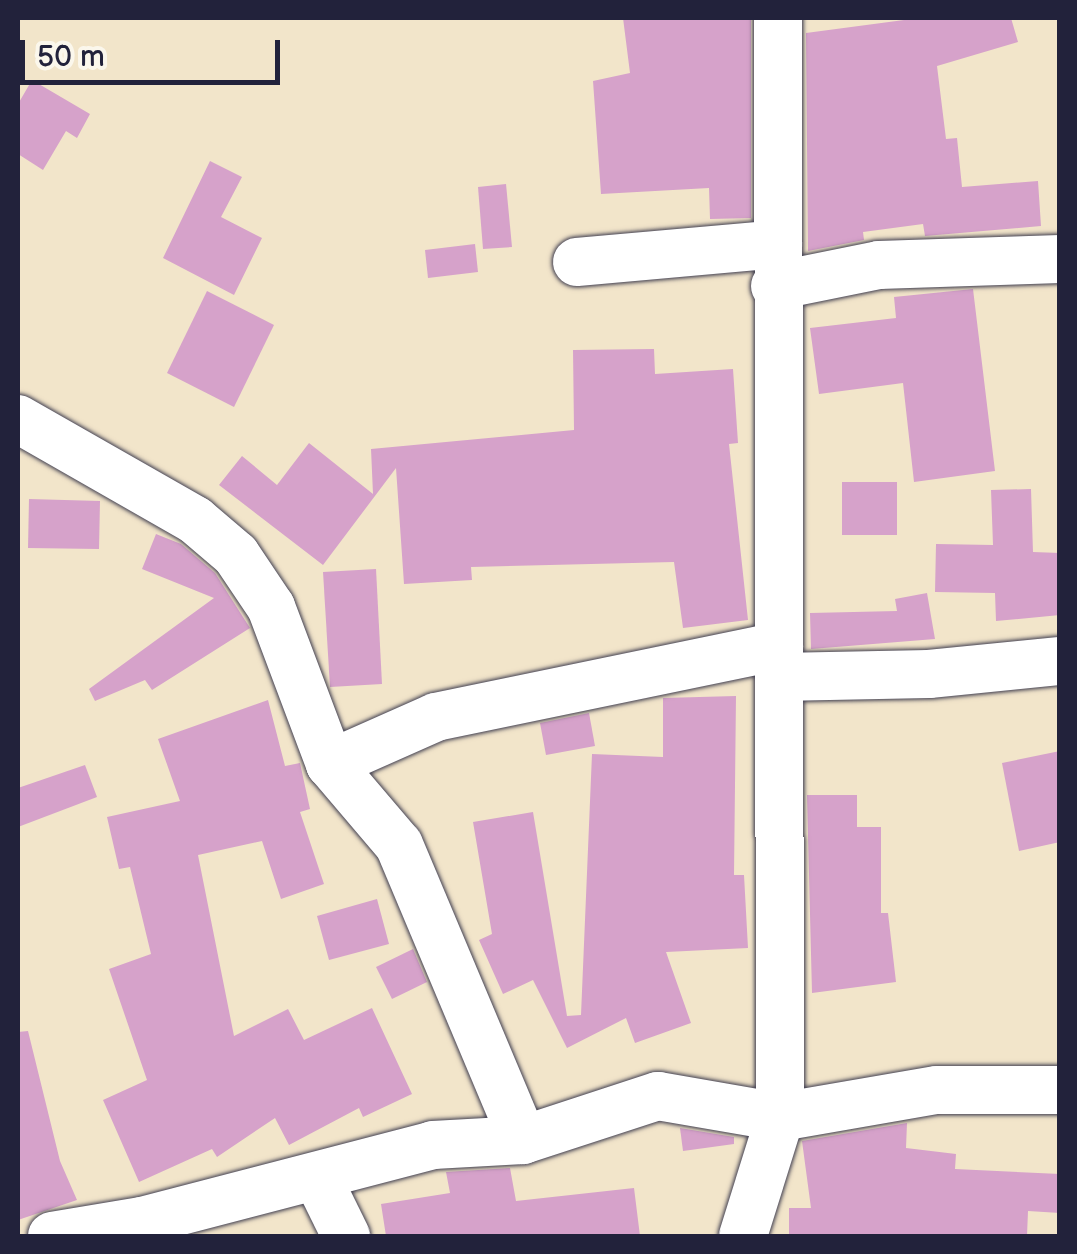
<!DOCTYPE html>
<style>
body{margin:0}
#map{position:relative;width:1077px;height:1254px;overflow:hidden;background:#f2e5ca;font-family:"Balsamiq Sans",sans-serif}
div>[style]{position:absolute}
[style*='--x']{left:calc(var(--x)*1px);top:calc(var(--y)*1px);width:calc(var(--w)*1px);rotate:calc(var(--a)*1deg)}
.building>*{inset:0;background:#d6a2ca}
.roads{filter:drop-shadow(0 0 2px #413f50) drop-shadow(0 0 2px #413f50)}
.minor>*{height:48px;margin:-24px;padding:0 24px;transform-origin:24px;border-radius:24px;background:#fff}
span{translate:-50% -50%;white-space:nowrap;text-align:center;line-height:1.15;-webkit-text-stroke:8px #fbf7ec;paint-order:stroke}
.frame{position:absolute;inset:0;border:20px solid #22223b;pointer-events:none}
.scale{position:absolute;left:20px;top:40px;width:260px;height:45px;box-sizing:border-box;border:5px solid #22223b;border-top:0;padding-left:12px;font-size:30px;line-height:35px;white-space:nowrap;color:#22223b;-webkit-text-stroke:8px #fbf7ec;paint-order:stroke}
</style>
<div id="map">
<div class="building">
<i style="clip-path:polygon(623px 18px,751px 18px,751px 218px,710px 219px,709px 188px,601px 194px,593px 81px,630px 73px)"></i>
<i style="clip-path:polygon(919px 18px,1011px 18px,1018px 42px,937px 66px,946px 139px,957px 138px,962px 187px,1038px 181px,1041px 226px,925px 236px,923px 224px,863px 232px,864px 240px,808px 251px,806px 33px)"></i>
<i style="clip-path:polygon(32px 80px,90px 114px,77px 138px,66px 131px,43px 170px,18px 154px,18px 104px)"></i>
<i style="clip-path:polygon(210px 161px,242px 177px,221px 217px,262px 238px,234px 295px,163px 258px)"></i>
<i style="clip-path:polygon(506px 184px,512px 247px,483px 249px,478px 187px)"></i>
<i style="clip-path:polygon(475px 244px,478px 272px,428px 278px,425px 250px)"></i>
<i style="clip-path:polygon(973px 289px,995px 471px,914px 482px,903px 383px,819px 394px,810px 328px,896px 318px,894px 297px)"></i>
<i style="clip-path:polygon(207px 291px,274px 325px,234px 407px,167px 373px)"></i>
<i style="clip-path:polygon(654px 349px,655px 374px,733px 369px,738px 443px,729px 444px,748px 620px,683px 628px,674px 562px,471px 567px,472px 580px,404px 584px,396px 468px,323px 565px,219px 485px,242px 456px,277px 485px,309px 443px,373px 494px,371px 449px,574px 430px,573px 350px)"></i>
<i style="clip-path:polygon(842px 482px,897px 482px,897px 535px,842px 535px)"></i>
<i style="clip-path:polygon(1031px 489px,1033px 552px,1060px 553px,1060px 615px,996px 621px,995px 593px,935px 592px,936px 544px,993px 545px,991px 490px)"></i>
<i style="clip-path:polygon(29px 499px,100px 501px,99px 549px,28px 548px)"></i>
<i style="clip-path:polygon(156px 534px,181px 544px,215px 573px,250px 628px,152px 690px,145px 680px,95px 701px,89px 689px,214px 598px,142px 569px)"></i>
<i style="clip-path:polygon(376px 569px,382px 684px,330px 687px,323px 572px)"></i>
<i style="clip-path:polygon(927px 593px,935px 639px,811px 649px,810px 613px,897px 611px,895px 599px)"></i>
<i style="clip-path:polygon(736px 696px,734px 875px,744px 875px,748px 948px,666px 952px,691px 1023px,635px 1043px,626px 1018px,567px 1048px,533px 980px,503px 994px,479px 940px,492px 934px,473px 822px,533px 812px,567px 1016px,581px 1015px,592px 754px,663px 757px,663px 698px)"></i>
<i style="clip-path:polygon(268px 700px,285px 766px,300px 763px,310px 809px,300px 812px,324px 884px,281px 899px,262px 841px,198px 855px,234px 1036px,288px 1009px,304px 1040px,372px 1008px,412px 1094px,363px 1117px,359px 1108px,289px 1145px,275px 1118px,217px 1157px,212px 1149px,139px 1182px,103px 1100px,147px 1080px,109px 969px,151px 954px,130px 867px,119px 869px,107px 817px,180px 801px,158px 739px)"></i>
<i style="clip-path:polygon(589px 713px,595px 746px,546px 755px,540px 723px)"></i>
<i style="clip-path:polygon(1060px 751px,1060px 842px,1019px 851px,1002px 763px)"></i>
<i style="clip-path:polygon(85px 765px,97px 797px,18px 827px,18px 788px)"></i>
<i style="clip-path:polygon(807px 795px,857px 795px,857px 827px,881px 827px,881px 913px,888px 913px,896px 982px,812px 993px)"></i>
<i style="clip-path:polygon(377px 899px,389px 944px,329px 960px,317px 916px)"></i>
<i style="clip-path:polygon(413px 949px,427px 982px,392px 999px,376px 967px)"></i>
<i style="clip-path:polygon(28px 1031px,60px 1161px,77px 1200px,18px 1220px,18px 1032px)"></i>
<i style="clip-path:polygon(907px 1123px,906px 1148px,956px 1154px,955px 1169px,1060px 1174px,1060px 1213px,1028px 1211px,1027px 1236px,789px 1236px,789px 1208px,811px 1208px,802px 1141px)"></i>
<i style="clip-path:polygon(680px 1128px,734px 1137px,734px 1144px,683px 1151px)"></i>
<i style="clip-path:polygon(510px 1168px,516px 1201px,634px 1188px,640px 1236px,386px 1236px,381px 1204px,450px 1193px,446px 1172px)"></i>
</div>
<div class="roads">
<div class="minor">
<i style="--x:577;--y:262;--w:202;--a:-5.1"></i>
<i style="--x:775;--y:286;--w:106;--a:-11.4"></i>
<i style="--x:879;--y:265;--w:181;--a:-1.9"></i>
<i style="--x:18;--y:419;--w:204;--a:29.7"></i>
<i style="--x:195;--y:520;--w:54;--a:40.5"></i>
<i style="--x:236;--y:555;--w:63;--a:56.1"></i>
<i style="--x:271;--y:607;--w:168;--a:69.4"></i>
<i style="--x:330;--y:764;--w:106;--a:49.6"></i>
<i style="--x:399;--y:845;--w:320;--a:67.2"></i>
<i style="--x:779;--y:677;--w:150;--a:-1.1"></i>
<i style="--x:929;--y:674;--w:132;--a:-5.7"></i>
<i style="--x:330;--y:764;--w:116;--a:-23.9"></i>
<i style="--x:436;--y:717;--w:350;--a:-11.7"></i>
<i style="--x:317;--y:1177;--w:66;--a:63.8"></i>
<i style="--x:52;--y:1236;--w:91;--a:-9.5"></i>
<i style="--x:142;--y:1221;--w:301;--a:-14.6"></i>
<i style="--x:433;--y:1145;--w:90;--a:-3.2"></i>
<i style="--x:523;--y:1140;--w:142;--a:-18.1"></i>
<i style="--x:658;--y:1096;--w:124;--a:9.8"></i>
<i style="--x:780;--y:1117;--w:159;--a:-9.8"></i>
<i style="--x:937;--y:1090;--w:123;--a:0"></i>
<i style="--x:743;--y:1236;--w:125;--a:-72.7"></i>
<i style="--x:780;--y:1117;--w:1099;--a:-90.1"></i>
</div>
</div>
<div class="frame"></div>
<div class="scale">50 m</div>
</div>
